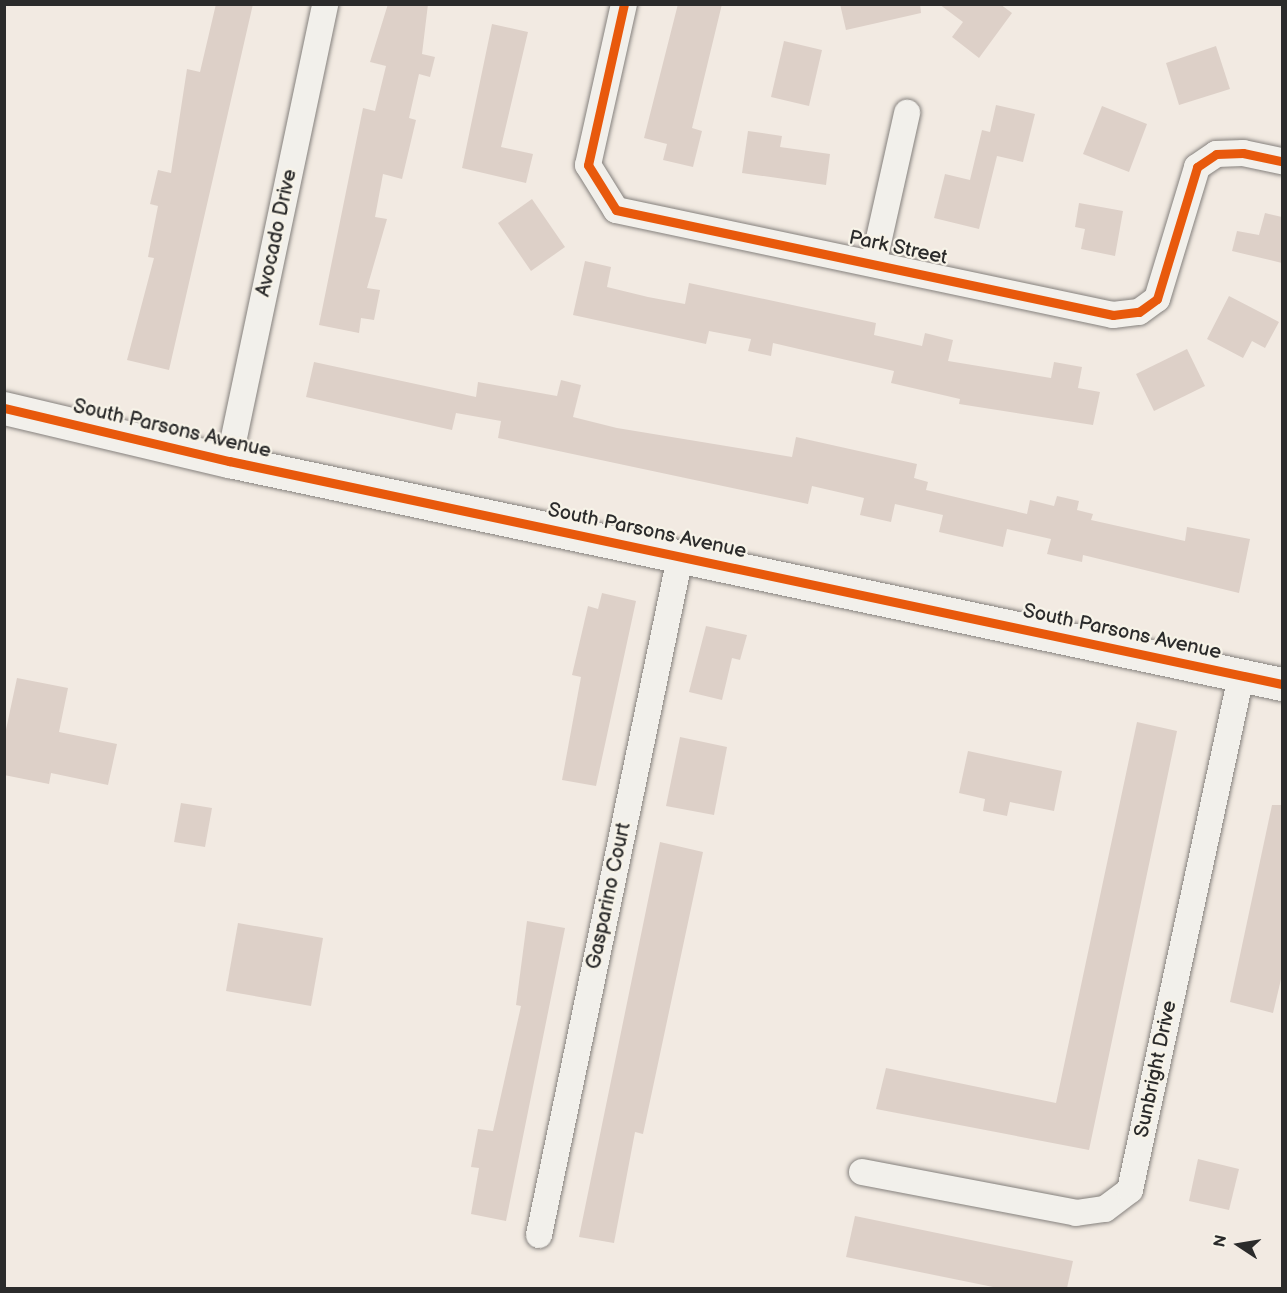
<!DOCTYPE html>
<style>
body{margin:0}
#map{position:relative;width:1287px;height:1293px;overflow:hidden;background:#f2eae2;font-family:"Balsamiq Sans",sans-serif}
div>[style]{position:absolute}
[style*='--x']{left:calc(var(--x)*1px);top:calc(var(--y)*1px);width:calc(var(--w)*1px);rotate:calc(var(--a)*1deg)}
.building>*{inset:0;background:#ddd0c8}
.roads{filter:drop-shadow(0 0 2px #85817d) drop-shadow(0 0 2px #85817d)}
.street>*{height:26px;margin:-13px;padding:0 13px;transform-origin:13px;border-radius:13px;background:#f2f0eb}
.secondary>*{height:33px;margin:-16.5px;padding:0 16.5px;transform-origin:16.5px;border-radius:16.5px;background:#f2f0eb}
.cycleway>*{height:9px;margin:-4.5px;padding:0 4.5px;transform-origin:4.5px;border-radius:4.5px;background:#e8590c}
span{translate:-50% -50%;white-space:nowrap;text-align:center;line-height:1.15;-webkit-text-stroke:4.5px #f7f3e8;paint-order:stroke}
.street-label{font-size:20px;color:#2b2b2b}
.frame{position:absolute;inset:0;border:6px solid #2b2b2b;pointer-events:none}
.north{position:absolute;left:1209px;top:1215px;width:60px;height:60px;-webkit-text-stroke:4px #f7f3e8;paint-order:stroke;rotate:282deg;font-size:16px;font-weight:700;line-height:24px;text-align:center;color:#2b2b2b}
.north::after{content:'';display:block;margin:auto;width:21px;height:27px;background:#2b2b2b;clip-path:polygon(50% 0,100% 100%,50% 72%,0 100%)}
</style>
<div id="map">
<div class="building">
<i style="clip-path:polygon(216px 4px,253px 4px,169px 370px,127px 360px,154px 258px,148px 257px,158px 206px,150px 204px,158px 170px,171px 173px,187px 69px,200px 72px)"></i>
<i style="clip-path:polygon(388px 4px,428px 4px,422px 54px,435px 57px,430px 77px,419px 74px,409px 118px,416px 120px,402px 179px,383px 174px,375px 217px,387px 219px,367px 288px,380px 290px,374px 320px,361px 318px,359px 333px,319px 325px,363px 108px,375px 111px,386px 66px,370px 62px)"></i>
<i style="clip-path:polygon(678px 4px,722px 4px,692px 128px,702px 131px,693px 167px,663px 160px,667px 144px,644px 138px)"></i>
<i style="clip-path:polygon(840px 4px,920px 4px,921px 13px,846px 30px)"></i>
<i style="clip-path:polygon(939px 4px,1000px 4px,1012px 13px,979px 58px,952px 37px,963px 22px)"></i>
<i style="clip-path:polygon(492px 24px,528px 32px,501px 147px,533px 154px,526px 183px,462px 168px)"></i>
<i style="clip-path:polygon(784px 41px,822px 50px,809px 106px,771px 97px)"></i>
<i style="clip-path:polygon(1216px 46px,1230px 89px,1179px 105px,1166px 63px)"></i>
<i style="clip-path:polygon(996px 105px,1035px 114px,1023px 162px,997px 156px,979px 229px,934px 218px,945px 174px,970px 180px,982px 130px,990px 132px)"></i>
<i style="clip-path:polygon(1102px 106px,1147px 124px,1129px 172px,1083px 154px)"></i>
<i style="clip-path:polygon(748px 131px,782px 136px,780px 147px,830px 154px,826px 185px,742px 173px)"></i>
<i style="clip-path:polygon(532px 199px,565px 247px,531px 271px,498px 223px)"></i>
<i style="clip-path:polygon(1079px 203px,1123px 211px,1115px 256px,1081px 249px,1085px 229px,1075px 227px)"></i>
<i style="clip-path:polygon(1265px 213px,1282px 217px,1282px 263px,1232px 251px,1237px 231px,1259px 235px)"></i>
<i style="clip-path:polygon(585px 261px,611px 267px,607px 287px,648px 297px,685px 304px,689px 283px,876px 323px,874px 335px,922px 346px,925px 333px,953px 340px,948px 361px,1051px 378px,1054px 362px,1082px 367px,1078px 388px,1100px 392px,1093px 425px,959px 404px,960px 399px,891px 383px,894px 371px,773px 343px,771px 356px,748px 351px,751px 339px,709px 331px,706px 344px,573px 315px)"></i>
<i style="clip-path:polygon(1229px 296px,1279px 322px,1265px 348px,1252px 341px,1243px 358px,1207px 339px)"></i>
<i style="clip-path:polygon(1187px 349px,1205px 386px,1154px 411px,1136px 374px)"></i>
<i style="clip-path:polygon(314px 362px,476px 397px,478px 382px,557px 396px,561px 380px,581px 385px,573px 417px,617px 428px,792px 457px,796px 437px,917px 464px,914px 478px,928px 482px,926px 490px,1027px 514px,1030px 500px,1054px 506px,1057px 496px,1079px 501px,1077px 510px,1093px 514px,1091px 520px,1185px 541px,1187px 527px,1250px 539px,1239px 593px,1083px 555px,1082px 562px,1047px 554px,1051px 539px,1007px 529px,1003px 547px,939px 532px,943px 515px,895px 504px,891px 522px,860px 515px,864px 498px,812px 486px,808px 504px,498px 438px,501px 421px,456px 413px,452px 430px,306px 397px)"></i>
<i style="clip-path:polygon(602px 593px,636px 601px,596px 786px,562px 780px,581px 677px,572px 675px,588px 606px,598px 609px)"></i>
<i style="clip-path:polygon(706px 626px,747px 635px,740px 660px,732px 658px,722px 700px,689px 692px)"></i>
<i style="clip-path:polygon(17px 678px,68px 688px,59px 732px,117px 744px,108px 785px,51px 773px,49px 784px,4px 775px,4px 739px)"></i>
<i style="clip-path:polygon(1137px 722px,1177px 731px,1089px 1150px,876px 1109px,886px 1068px,1056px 1103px)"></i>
<i style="clip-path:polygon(680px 737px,727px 747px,714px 815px,666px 806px)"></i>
<i style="clip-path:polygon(968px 751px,1062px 771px,1054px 811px,1010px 802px,1007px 816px,983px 811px,985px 799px,959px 793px)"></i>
<i style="clip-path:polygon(181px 803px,212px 808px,205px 847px,174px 842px)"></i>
<i style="clip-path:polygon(1272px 805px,1282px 805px,1282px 975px,1273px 1013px,1230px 1002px)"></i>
<i style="clip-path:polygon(660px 842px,703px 852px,643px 1134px,635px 1132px,614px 1243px,579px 1237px)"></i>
<i style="clip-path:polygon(527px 921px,565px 928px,506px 1221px,471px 1214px,479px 1168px,471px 1167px,478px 1129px,493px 1131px,521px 1006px,516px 1005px)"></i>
<i style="clip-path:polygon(238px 923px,323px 938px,311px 1006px,226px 991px)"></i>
<i style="clip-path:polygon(1198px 1159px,1239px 1169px,1229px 1210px,1189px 1201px)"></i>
<i style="clip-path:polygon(855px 1216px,1073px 1261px,1067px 1288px,998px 1288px,846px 1257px)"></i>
</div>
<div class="roads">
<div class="street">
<i style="--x:624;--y:4;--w:165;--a:102.6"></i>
<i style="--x:588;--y:165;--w:53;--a:58.1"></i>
<i style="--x:616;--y:210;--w:508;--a:11.93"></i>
<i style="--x:1113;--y:315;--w:26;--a:-7"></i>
<i style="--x:1139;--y:312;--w:22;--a:-36"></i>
<i style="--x:1157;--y:299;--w:138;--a:-73.1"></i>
<i style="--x:1197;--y:167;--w:23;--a:-34"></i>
<i style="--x:1216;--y:154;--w:27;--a:-2"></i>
<i style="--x:1243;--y:153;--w:40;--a:12"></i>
<i style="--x:874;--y:261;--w:152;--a:-77.4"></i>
<i style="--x:229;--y:461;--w:467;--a:-78.1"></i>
<i style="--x:862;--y:1172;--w:218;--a:10.8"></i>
<i style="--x:1076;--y:1213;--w:29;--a:-8"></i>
<i style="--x:1105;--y:1209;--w:31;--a:-37"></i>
<i style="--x:1130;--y:1190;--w:526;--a:-77.81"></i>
<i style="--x:539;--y:1235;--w:693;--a:-78.25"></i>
</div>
<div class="secondary">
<i style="--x:4;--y:408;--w:231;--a:13.3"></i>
<i style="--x:229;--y:461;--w:1076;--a:11.96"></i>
</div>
</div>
<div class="cycleway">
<i style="--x:624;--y:4;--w:165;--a:102.6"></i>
<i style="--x:588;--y:165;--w:53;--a:58.1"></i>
<i style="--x:616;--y:210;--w:508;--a:11.93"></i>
<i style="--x:1113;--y:315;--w:26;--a:-7"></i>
<i style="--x:1139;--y:312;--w:22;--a:-36"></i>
<i style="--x:1157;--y:299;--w:138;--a:-73.1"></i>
<i style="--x:1197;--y:167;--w:23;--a:-34"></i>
<i style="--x:1216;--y:154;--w:27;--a:-2"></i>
<i style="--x:1243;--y:153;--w:40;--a:12"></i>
<i style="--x:4;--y:408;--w:231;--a:13.3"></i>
<i style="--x:229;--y:461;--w:1076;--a:11.96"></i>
</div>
<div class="street-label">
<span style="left:277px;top:233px;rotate:-78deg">Avocado Drive</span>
<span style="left:898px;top:248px;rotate:12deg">Park Street</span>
<span style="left:172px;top:429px;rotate:13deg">South Parsons Avenue</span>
<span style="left:647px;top:531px;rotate:12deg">South Parsons Avenue</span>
<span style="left:1122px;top:632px;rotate:12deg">South Parsons Avenue</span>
<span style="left:609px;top:896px;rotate:-78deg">Gasparino Court</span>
<span style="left:1156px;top:1069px;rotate:-78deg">Sunbright Drive</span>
</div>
<div class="frame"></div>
<div class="north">N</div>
</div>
